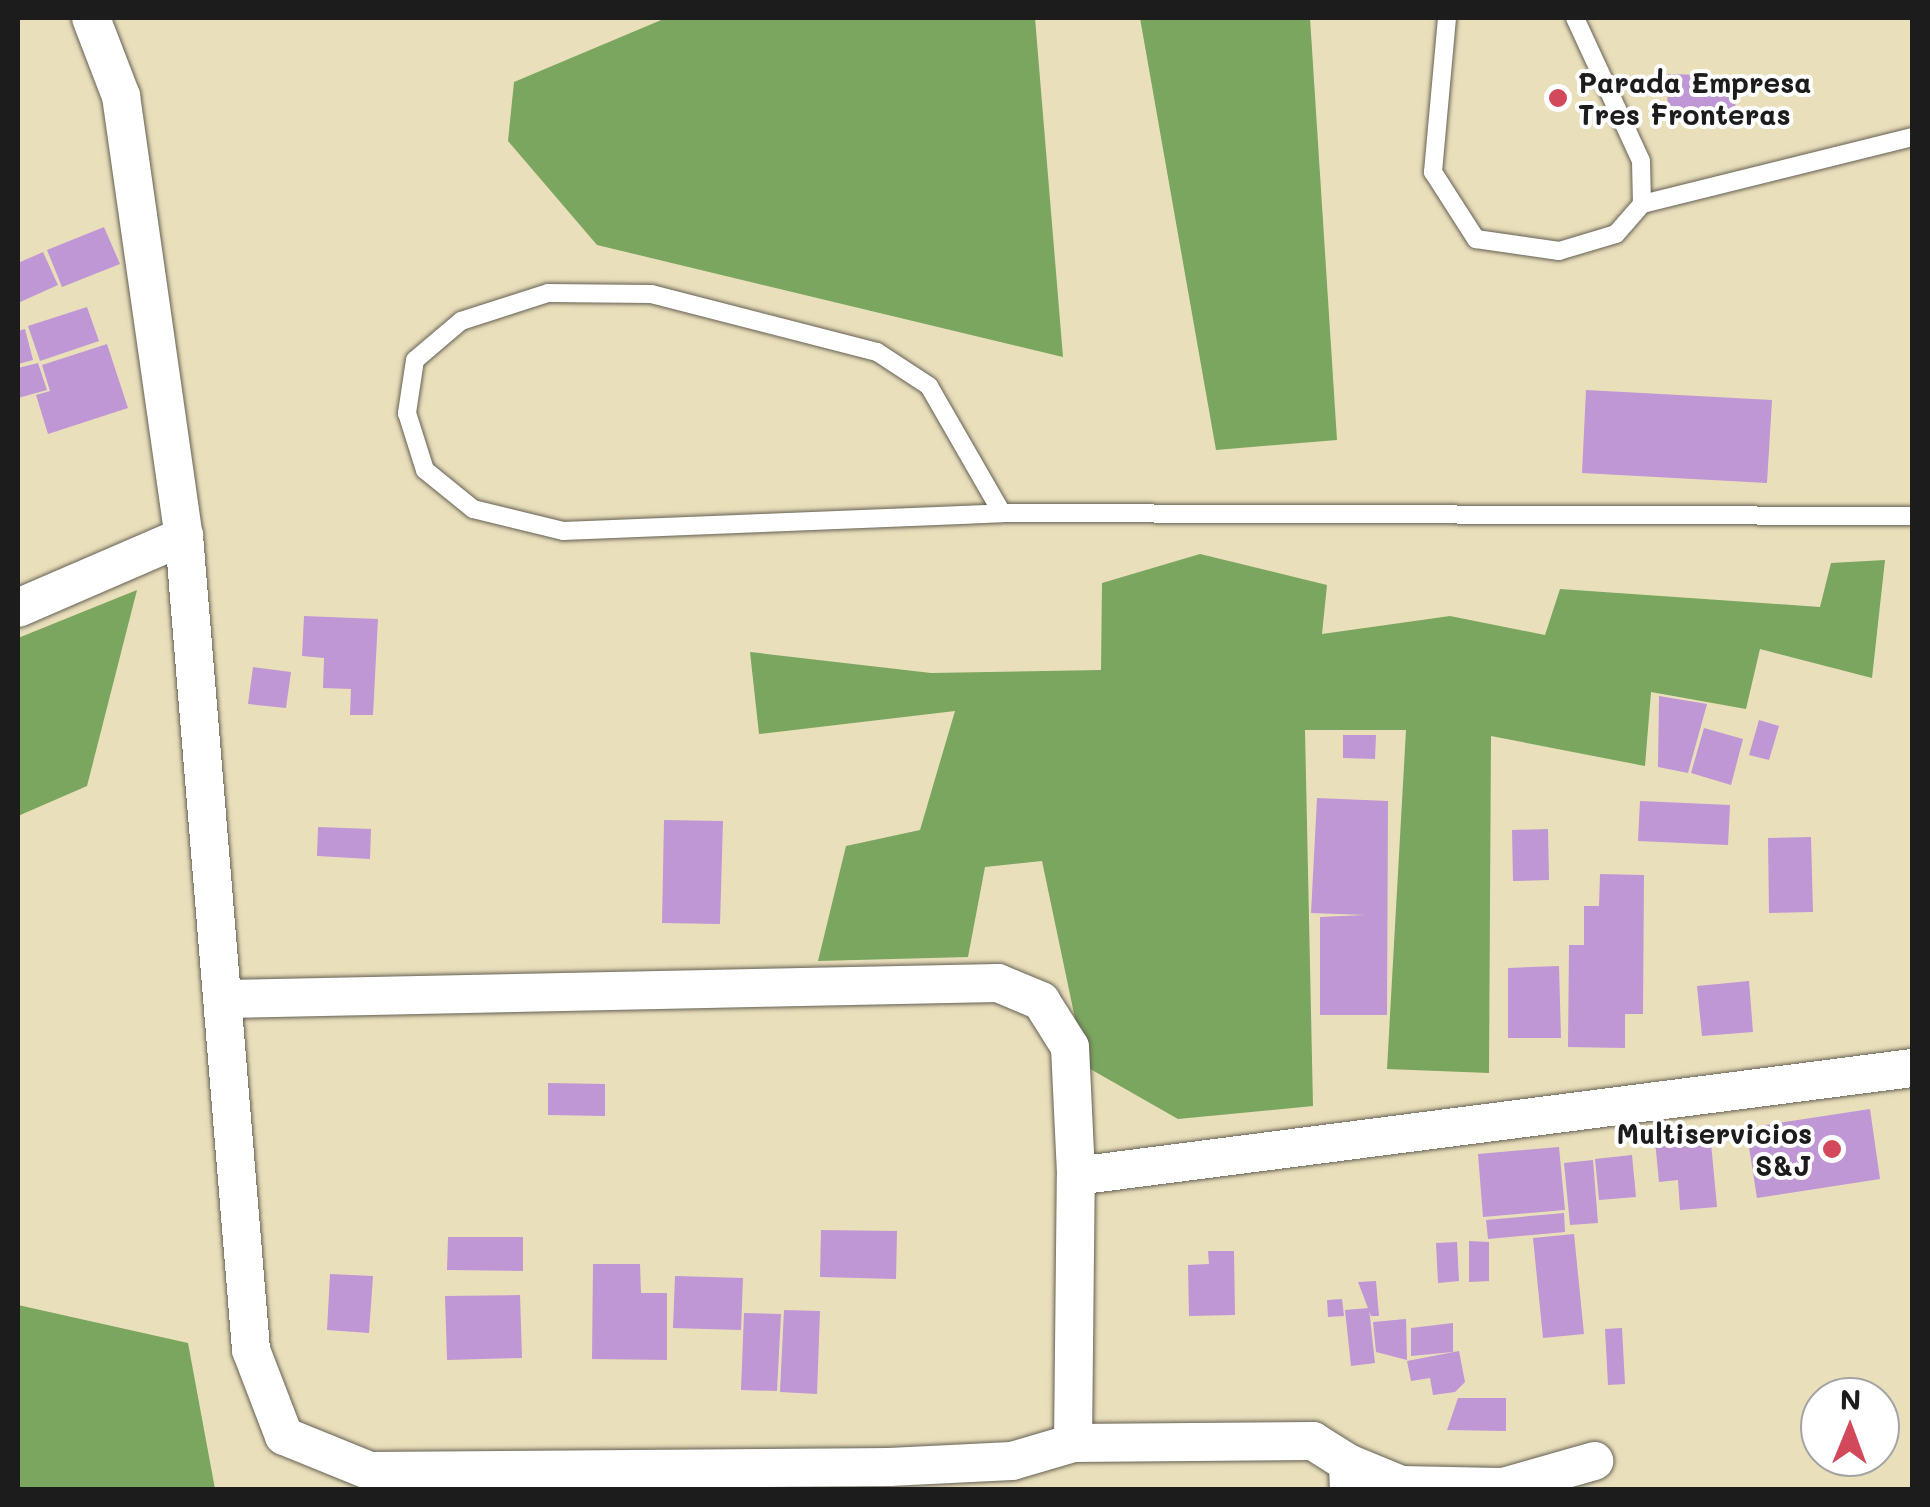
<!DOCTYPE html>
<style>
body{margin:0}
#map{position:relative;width:1930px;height:1507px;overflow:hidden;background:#eadfbb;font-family:Mali,sans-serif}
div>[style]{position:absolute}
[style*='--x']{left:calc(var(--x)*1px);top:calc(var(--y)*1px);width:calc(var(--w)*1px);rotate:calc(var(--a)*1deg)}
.forest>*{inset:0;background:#7aa65f}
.building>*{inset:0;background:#bf97d4}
.roads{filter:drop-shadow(0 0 2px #646054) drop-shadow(0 0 2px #646054)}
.lane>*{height:18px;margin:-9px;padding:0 9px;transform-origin:9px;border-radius:9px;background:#fff}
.street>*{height:38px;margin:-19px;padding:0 19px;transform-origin:19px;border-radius:19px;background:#fff}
.dots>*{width:28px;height:28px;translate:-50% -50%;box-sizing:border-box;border:5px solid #fff;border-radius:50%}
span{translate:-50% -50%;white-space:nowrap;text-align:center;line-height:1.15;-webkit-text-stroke:8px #fff;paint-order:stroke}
.poi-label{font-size:28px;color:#1c1c1c;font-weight:700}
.left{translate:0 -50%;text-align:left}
.right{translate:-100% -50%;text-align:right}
.frame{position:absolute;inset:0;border:20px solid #1c1c1c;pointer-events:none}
.north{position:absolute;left:1800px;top:1377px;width:100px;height:100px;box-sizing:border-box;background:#fff;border:2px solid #a4a4a4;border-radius:50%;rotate:1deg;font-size:28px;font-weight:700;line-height:40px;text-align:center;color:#1c1c1c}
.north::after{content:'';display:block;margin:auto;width:35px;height:45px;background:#d1495b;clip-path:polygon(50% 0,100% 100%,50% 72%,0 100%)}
</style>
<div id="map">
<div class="forest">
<i style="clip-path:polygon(666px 18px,1035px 18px,1063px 357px,597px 245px,508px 141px,514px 82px)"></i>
<i style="clip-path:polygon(1140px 18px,1310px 18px,1337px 440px,1216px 450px)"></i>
<i style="clip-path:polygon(1200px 554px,1327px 585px,1322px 634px,1450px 616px,1545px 635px,1560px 589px,1820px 607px,1831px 563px,1885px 560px,1872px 678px,1760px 649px,1746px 709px,1651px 692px,1645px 766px,1491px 736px,1489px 1073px,1387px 1069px,1406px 730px,1305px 730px,1313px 1106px,1178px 1119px,1085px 1066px,1042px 861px,985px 867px,968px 957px,818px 961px,846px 846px,920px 830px,955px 711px,759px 734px,750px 652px,931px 673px,1101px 670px,1102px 583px)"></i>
<i style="clip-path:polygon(137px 590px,87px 786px,18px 816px,18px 638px)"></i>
<i style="clip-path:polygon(18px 1305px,188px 1343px,215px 1489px,18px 1489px)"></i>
</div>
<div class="building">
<i style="clip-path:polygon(1668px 74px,1736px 76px,1735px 121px,1667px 119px)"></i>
<i style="clip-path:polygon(104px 227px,120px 264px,62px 287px,47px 250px)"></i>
<i style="clip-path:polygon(43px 252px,58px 285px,18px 303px,18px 263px)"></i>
<i style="clip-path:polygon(87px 307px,99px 341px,40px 361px,28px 326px)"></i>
<i style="clip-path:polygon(25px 329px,33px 360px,18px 364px,18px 331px)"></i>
<i style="clip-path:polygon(107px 344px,128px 408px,48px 434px,36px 395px,50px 391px,42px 365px)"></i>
<i style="clip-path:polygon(38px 363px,47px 390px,18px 398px,18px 368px)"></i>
<i style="clip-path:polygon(1586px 390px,1772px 400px,1767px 483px,1582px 473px)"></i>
<i style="clip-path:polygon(304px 616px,378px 619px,373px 715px,350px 715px,351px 689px,323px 688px,324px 658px,302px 656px)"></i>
<i style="clip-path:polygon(253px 667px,291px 672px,286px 708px,248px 704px)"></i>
<i style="clip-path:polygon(1659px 696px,1707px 704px,1688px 773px,1658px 767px)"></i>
<i style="clip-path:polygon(1759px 720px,1779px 726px,1769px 760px,1749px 755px)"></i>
<i style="clip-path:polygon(1704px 728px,1743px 739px,1731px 785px,1691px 773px)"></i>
<i style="clip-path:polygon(1343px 735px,1376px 735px,1375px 759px,1343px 758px)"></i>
<i style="clip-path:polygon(1317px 798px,1388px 801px,1387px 1015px,1320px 1015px,1320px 917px,1365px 915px,1311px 913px)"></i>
<i style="clip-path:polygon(1640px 801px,1730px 805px,1728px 845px,1638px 841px)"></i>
<i style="clip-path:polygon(664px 820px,723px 821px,720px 924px,662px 923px)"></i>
<i style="clip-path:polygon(318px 827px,371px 829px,370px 859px,317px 856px)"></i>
<i style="clip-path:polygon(1548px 829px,1549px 880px,1513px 881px,1512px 830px)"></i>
<i style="clip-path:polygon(1811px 837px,1813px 912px,1769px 913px,1768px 838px)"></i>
<i style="clip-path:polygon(1600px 874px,1644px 875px,1643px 1014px,1625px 1014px,1625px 1048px,1568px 1047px,1569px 945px,1584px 945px,1584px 906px,1599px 906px)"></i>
<i style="clip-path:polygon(1559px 966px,1561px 1038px,1508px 1038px,1508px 968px)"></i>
<i style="clip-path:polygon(1749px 981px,1753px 1032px,1702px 1036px,1697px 986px)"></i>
<i style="clip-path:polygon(548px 1083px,605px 1084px,605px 1116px,548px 1115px)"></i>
<i style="clip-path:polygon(1870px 1109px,1880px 1179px,1757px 1198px,1746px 1128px)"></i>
<i style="clip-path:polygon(1710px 1132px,1717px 1207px,1680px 1210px,1678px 1180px,1659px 1182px,1655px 1141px)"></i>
<i style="clip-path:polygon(1559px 1147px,1565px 1210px,1483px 1217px,1478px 1154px)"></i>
<i style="clip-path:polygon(1632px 1155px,1636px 1197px,1599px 1200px,1595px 1159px)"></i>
<i style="clip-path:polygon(1593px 1160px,1598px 1223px,1570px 1225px,1564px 1163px)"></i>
<i style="clip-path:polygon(1564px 1213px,1565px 1232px,1488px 1239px,1486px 1220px)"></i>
<i style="clip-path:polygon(821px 1230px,897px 1231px,896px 1279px,820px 1277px)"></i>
<i style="clip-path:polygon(1574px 1234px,1584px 1334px,1543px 1338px,1533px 1238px)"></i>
<i style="clip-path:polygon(448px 1237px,523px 1237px,523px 1271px,447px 1270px)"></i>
<i style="clip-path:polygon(1469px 1241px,1489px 1242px,1489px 1281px,1469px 1282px)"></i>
<i style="clip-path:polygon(1457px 1242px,1459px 1281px,1438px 1283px,1436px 1243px)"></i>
<i style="clip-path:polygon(1208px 1251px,1234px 1251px,1235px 1315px,1189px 1316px,1188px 1265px,1209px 1264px)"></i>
<i style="clip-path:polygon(593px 1264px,640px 1264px,641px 1293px,667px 1293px,667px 1360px,592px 1359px)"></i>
<i style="clip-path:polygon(330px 1274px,373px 1276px,369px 1333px,327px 1330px)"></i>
<i style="clip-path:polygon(675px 1276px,743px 1278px,741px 1330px,673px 1328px)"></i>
<i style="clip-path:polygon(1376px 1281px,1379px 1316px,1371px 1316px,1358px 1282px)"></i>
<i style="clip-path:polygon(520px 1295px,522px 1358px,447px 1360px,445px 1296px)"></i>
<i style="clip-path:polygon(1342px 1299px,1344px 1316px,1328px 1317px,1327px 1300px)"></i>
<i style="clip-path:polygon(1369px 1308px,1375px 1363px,1351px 1366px,1345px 1310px)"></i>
<i style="clip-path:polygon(784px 1310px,820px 1311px,817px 1394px,780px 1392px)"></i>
<i style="clip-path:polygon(744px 1313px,781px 1314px,777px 1391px,741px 1390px)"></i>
<i style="clip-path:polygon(1406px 1319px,1407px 1360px,1376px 1352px,1373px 1322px)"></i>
<i style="clip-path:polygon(1453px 1323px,1453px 1352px,1411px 1356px,1411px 1328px)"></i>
<i style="clip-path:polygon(1622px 1328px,1625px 1384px,1608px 1385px,1605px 1329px)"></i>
<i style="clip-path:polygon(1459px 1351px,1465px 1382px,1455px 1392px,1433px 1395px,1430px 1378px,1411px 1381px,1407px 1361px)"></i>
<i style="clip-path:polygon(1458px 1398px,1506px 1398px,1506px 1431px,1447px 1430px)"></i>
</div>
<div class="roads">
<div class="lane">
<i style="--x:1447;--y:18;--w:155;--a:95.2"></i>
<i style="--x:1433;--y:172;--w:80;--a:57.3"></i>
<i style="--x:1476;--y:239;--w:84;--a:8.2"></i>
<i style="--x:1559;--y:251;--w:59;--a:-16.6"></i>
<i style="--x:1616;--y:234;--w:40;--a:-49"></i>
<i style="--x:1575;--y:18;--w:157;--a:65.2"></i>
<i style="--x:1641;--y:161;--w:43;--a:88.7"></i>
<i style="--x:1642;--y:204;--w:278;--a:-13.9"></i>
<i style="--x:1002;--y:513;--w:146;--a:-119.9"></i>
<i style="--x:929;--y:386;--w:62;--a:-146.8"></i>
<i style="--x:877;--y:352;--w:233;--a:-165.6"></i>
<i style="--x:651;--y:294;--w:103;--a:-179.4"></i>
<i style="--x:548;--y:293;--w:91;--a:162.2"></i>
<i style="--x:461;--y:321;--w:60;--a:139.7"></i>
<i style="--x:415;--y:360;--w:54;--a:98.6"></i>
<i style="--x:407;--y:413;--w:60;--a:72.5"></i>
<i style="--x:425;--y:470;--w:62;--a:39.1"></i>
<i style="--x:473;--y:509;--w:93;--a:13.7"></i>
<i style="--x:563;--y:531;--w:439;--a:-2.3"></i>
<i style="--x:1002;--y:513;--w:910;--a:0.19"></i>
</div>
<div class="street">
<i style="--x:91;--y:18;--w:84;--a:69"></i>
<i style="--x:121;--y:96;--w:444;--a:81.9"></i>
<i style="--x:184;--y:536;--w:817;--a:85.29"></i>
<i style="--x:251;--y:1350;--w:92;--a:69"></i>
<i style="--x:284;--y:1436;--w:93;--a:22.1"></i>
<i style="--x:370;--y:1471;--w:519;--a:-0.44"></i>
<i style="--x:889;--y:1467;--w:123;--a:-2.8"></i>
<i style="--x:1012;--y:1461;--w:64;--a:-16.4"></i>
<i style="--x:1073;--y:1443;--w:240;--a:-0.5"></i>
<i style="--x:1313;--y:1441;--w:41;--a:32.2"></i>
<i style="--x:1348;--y:1463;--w:27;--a:88"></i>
<i style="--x:18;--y:608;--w:181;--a:-23.4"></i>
<i style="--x:227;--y:999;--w:771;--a:-1.19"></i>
<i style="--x:998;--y:983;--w:47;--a:22.7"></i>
<i style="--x:1041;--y:1001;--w:54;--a:57.8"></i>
<i style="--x:1070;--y:1047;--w:129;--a:87.3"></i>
<i style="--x:1073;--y:1443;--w:267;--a:-89.4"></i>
<i style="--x:1076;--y:1176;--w:843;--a:-7.36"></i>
<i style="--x:1348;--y:1463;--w:57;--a:22.5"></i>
<i style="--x:1401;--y:1485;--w:102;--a:1.1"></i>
<i style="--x:1503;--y:1487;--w:95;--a:-15.9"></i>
</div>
</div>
<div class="dots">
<i style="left:1558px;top:98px;background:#d1495b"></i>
<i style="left:1832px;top:1149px;background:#d1495b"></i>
</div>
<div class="poi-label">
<span class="left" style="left:1578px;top:98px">Parada Empresa<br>Tres Fronteras</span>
<span class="right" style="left:1812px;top:1149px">Multiservicios<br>S&amp;J</span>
</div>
<div class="frame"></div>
<div class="north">N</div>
</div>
